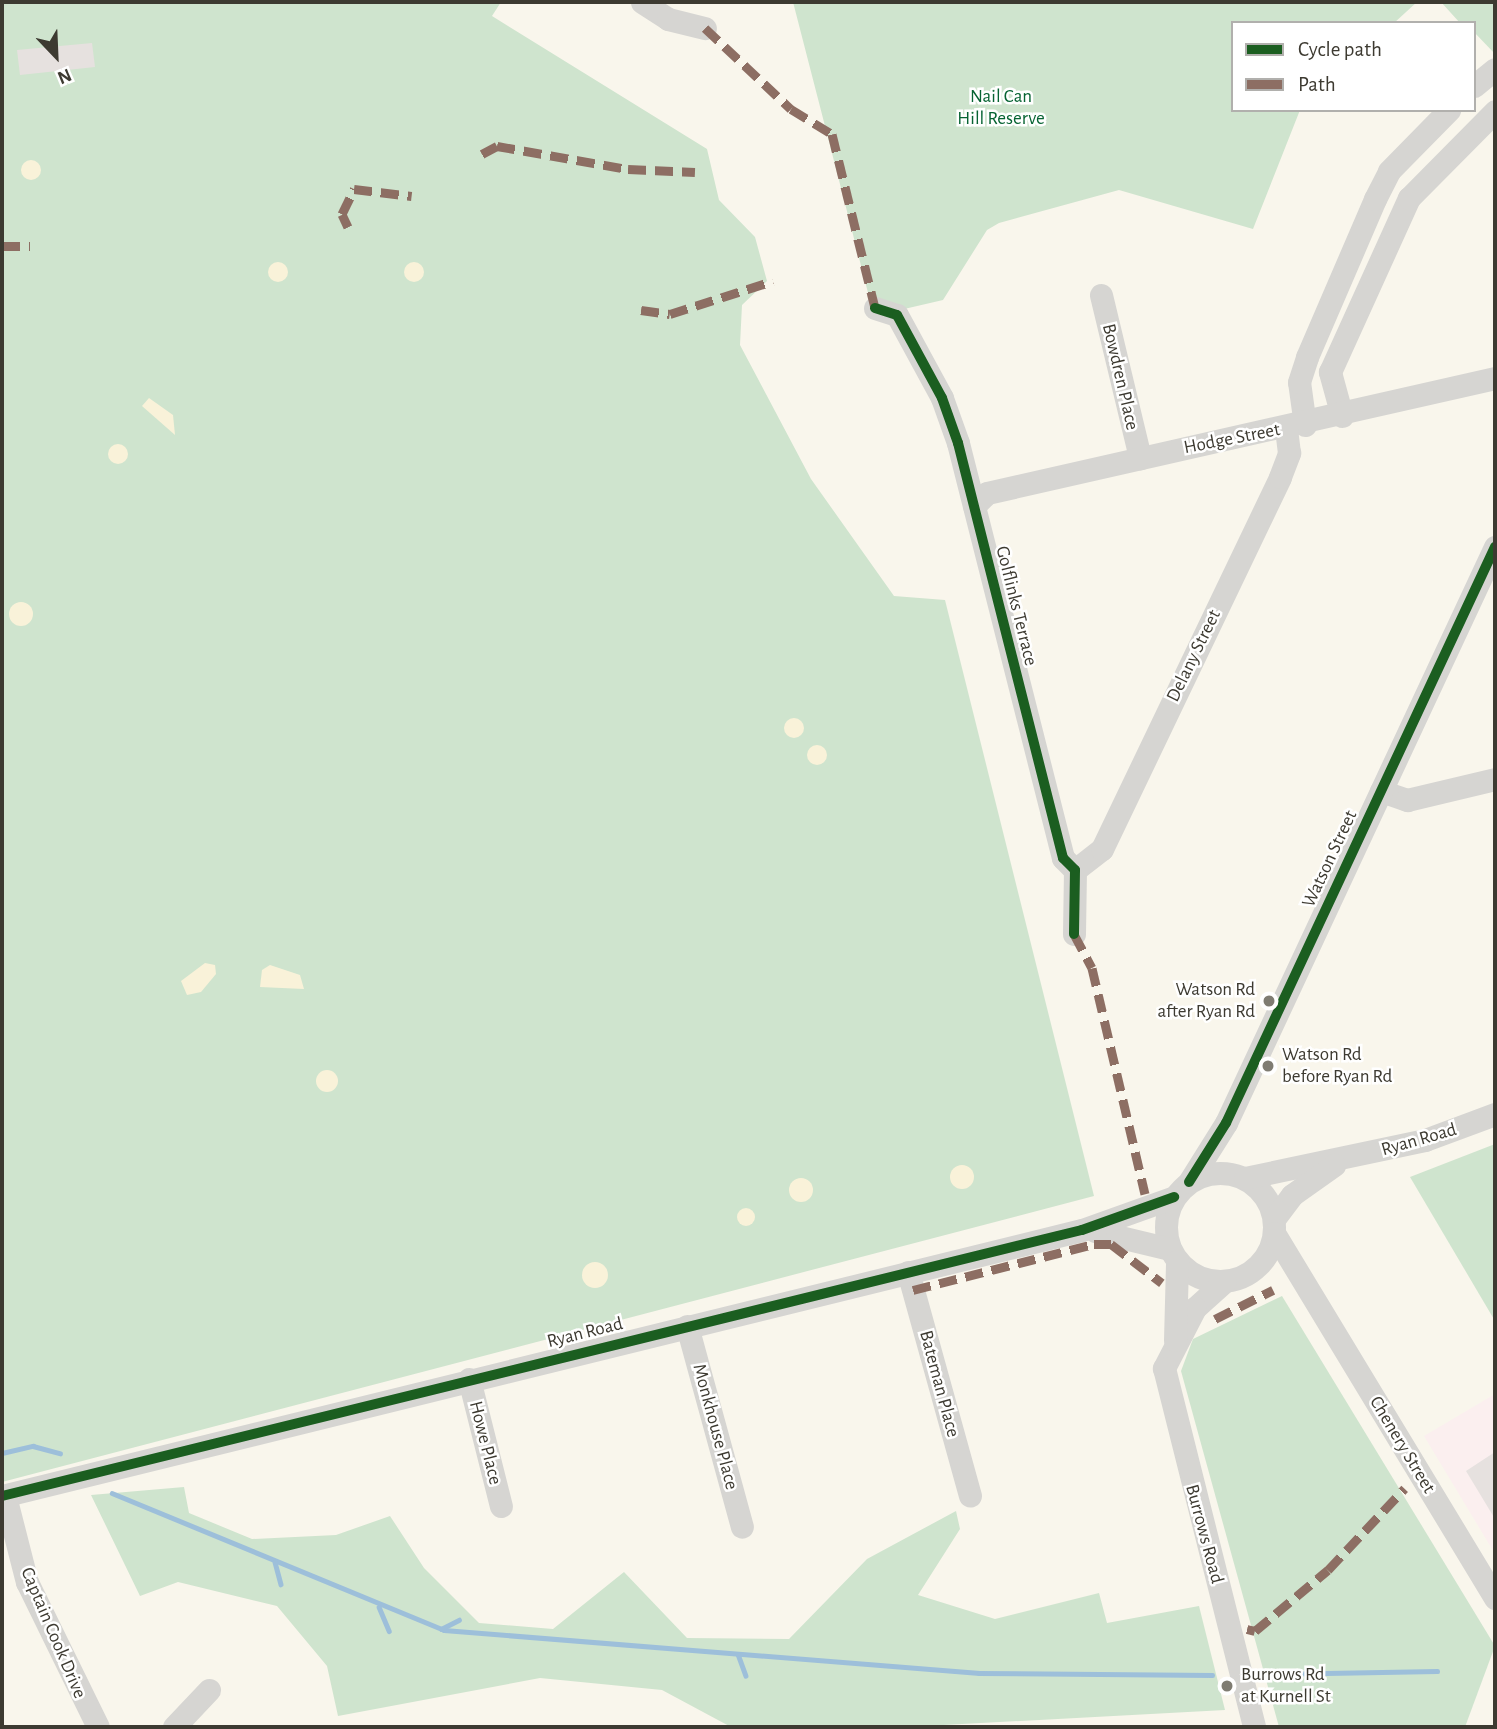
<!DOCTYPE html>
<style>
body{margin:0}
#map{position:relative;width:1497px;height:1729px;overflow:hidden;background:#f9f6ec;font-family:"Alegreya Sans",sans-serif}
div>[style]{position:absolute}
[style*='--x']{left:calc(var(--x)*1px);top:calc(var(--y)*1px);width:calc(var(--w)*1px);rotate:calc(var(--a)*1deg)}
.commercial>*{inset:0;background:#fbefef}
.green>*{inset:0;background:#cfe4ce}
.sand>*{inset:0;background:#f9f2d9}
.round{border-radius:50%}
.stream>*{height:4.5px;margin:-2.25px;padding:0 2.25px;transform-origin:2.25px;border-radius:2.25px;background:#9dbfda}
.building>*{inset:0;background:#e6e1df}
.minor>*{height:23px;margin:-11.5px;padding:0 11.5px;transform-origin:11.5px;border-radius:11.5px;background:#d6d5d2}
.minor>.ring{margin:-11.5px;padding:0;box-sizing:content-box;background:none;border:23px solid #d6d5d2;border-radius:50%}
.quiet>*{height:9px;margin-top:-4.5px;transform-origin:0;background:repeating-linear-gradient(90deg,#8d6e63 0 18px,transparent 0 27px)}
.cycleway>*{height:10px;margin:-5px;padding:0 5px;transform-origin:5px;border-radius:5px;background:#1b5e20}
.dots>*{width:19px;height:19px;translate:-50% -50%;box-sizing:border-box;border:4px solid #fff;border-radius:50%}
span{translate:-50% -50%;white-space:nowrap;text-align:center;line-height:1.15;-webkit-text-stroke:5px #fff;paint-order:stroke}
.park-label{font-size:19px;color:#066332}
.street-label{font-size:19px;color:#3d3a31}
.poi-label{font-size:19px;color:#3d3a31}
.right{translate:-100% -50%;text-align:right}
.left{translate:0 -50%;text-align:left}
.frame{position:absolute;inset:0;border:4px solid #3d3a31;pointer-events:none}
.legend{position:absolute;left:1231px;top:21px;width:245px;height:91px;box-sizing:border-box;background:#fff;border:2px solid #b1b0ad;margin:0;padding:9px 12px;list-style:none;font-size:21px;color:#3d3a31}
.legend li{display:flex;align-items:center;gap:14px;height:35px}
.legend b{width:35px;border:2px solid #b1b0ad}
.north{position:absolute;left:21px;top:21px;width:70px;height:70px;-webkit-text-stroke:5px #fff;paint-order:stroke;rotate:157deg;font-size:19px;font-weight:700;line-height:28px;text-align:center;color:#3d3a31}
.north::after{content:'';display:block;margin:auto;width:24px;height:32px;background:#3d3a31;clip-path:polygon(50% 0,100% 100%,50% 72%,0 100%)}
</style>
<div id="map">
<div class="commercial">
<i style="clip-path:polygon(1495px 1394px,1495px 1554px,1424px 1436px)"></i>
</div>
<div class="green">
<i style="clip-path:polygon(2px 2px,501px 2px,492px 16px,707px 149px,719px 200px,755px 237px,767px 281px,742px 305px,740px 345px,811px 479px,894px 596px,945px 600px,1094px 1196px,2px 1482px)"></i>
<i style="clip-path:polygon(793px 2px,1417px 2px,1394px 23px,1233px 23px,1233px 110px,1300px 110px,1253px 229px,1119px 190px,999px 223px,987px 230px,943px 300px,874px 316px)"></i>
<i style="clip-path:polygon(1441px 2px,1495px 2px,1495px 54px,1474px 32px,1474px 23px,1460px 23px)"></i>
<i style="clip-path:polygon(1495px 1144px,1495px 1321px,1410px 1177px)"></i>
<i style="clip-path:polygon(1282px 1296px,1495px 1646px,1465px 1727px,1279px 1727px,1181px 1371px,1193px 1339px)"></i>
<i style="clip-path:polygon(184px 1487px,189px 1513px,252px 1539px,336px 1535px,390px 1516px,424px 1568px,479px 1623px,553px 1629px,624px 1572px,687px 1638px,789px 1639px,867px 1559px,956px 1511px,960px 1529px,918px 1595px,995px 1619px,1099px 1593px,1107px 1623px,1199px 1606px,1225px 1710px,906px 1727px,731px 1727px,662px 1690px,540px 1678px,338px 1716px,327px 1666px,277px 1606px,178px 1582px,140px 1596px,91px 1495px)"></i>
</div>
<div class="sand">
<i class="round" style="left:21px;top:160px;width:20px;height:20px"></i>
<i class="round" style="left:404px;top:262px;width:20px;height:20px"></i>
<i class="round" style="left:268px;top:262px;width:20px;height:20px"></i>
<i style="clip-path:polygon(149px 398px,173px 415px,175px 435px,142px 406px)"></i>
<i class="round" style="left:108px;top:444px;width:20px;height:20px"></i>
<i class="round" style="left:9px;top:602px;width:24px;height:24px"></i>
<i class="round" style="left:784px;top:718px;width:20px;height:20px"></i>
<i class="round" style="left:807px;top:745px;width:20px;height:20px"></i>
<i style="clip-path:polygon(205px 963px,215px 965px,216px 974px,201px 992px,187px 995px,181px 981px)"></i>
<i style="clip-path:polygon(270px 965px,300px 975px,304px 989px,260px 987px,262px 970px)"></i>
<i class="round" style="left:316px;top:1070px;width:22px;height:22px"></i>
<i class="round" style="left:950px;top:1165px;width:24px;height:24px"></i>
<i class="round" style="left:789px;top:1178px;width:24px;height:24px"></i>
<i class="round" style="left:737px;top:1208px;width:18px;height:18px"></i>
<i class="round" style="left:582px;top:1262px;width:26px;height:26px"></i>
</div>
<div class="stream">
<i style="--x:2;--y:1453;--w:32;--a:-13"></i>
<i style="--x:33;--y:1446;--w:28;--a:15"></i>
<i style="--x:112;--y:1493;--w:359;--a:22.4"></i>
<i style="--x:444;--y:1630;--w:537;--a:4.6"></i>
<i style="--x:979;--y:1673;--w:233;--a:0.5"></i>
<i style="--x:275;--y:1562;--w:23;--a:75"></i>
<i style="--x:379;--y:1607;--w:26;--a:67"></i>
<i style="--x:441;--y:1629;--w:20;--a:-27"></i>
<i style="--x:738;--y:1654;--w:23;--a:70"></i>
<i style="--x:1271;--y:1674;--w:166;--a:-1"></i>
</div>
<div class="building">
<i style="clip-path:polygon(92px 43px,95px 67px,20px 75px,17px 50px)"></i>
<i style="clip-path:polygon(1495px 1452px,1495px 1519px,1466px 1471px)"></i>
</div>
<div class="minor">
<i style="--x:642;--y:2;--w:31;--a:33"></i>
<i style="--x:668;--y:19;--w:38;--a:14"></i>
<i style="--x:1474;--y:86;--w:27;--a:-39"></i>
<i style="--x:1101;--y:295;--w:168;--a:76.5"></i>
<i style="--x:875;--y:308;--w:23;--a:18"></i>
<i style="--x:897;--y:315;--w:94;--a:61.5"></i>
<i style="--x:942;--y:398;--w:48;--a:70.4"></i>
<i style="--x:958;--y:443;--w:428;--a:75.8"></i>
<i style="--x:1063;--y:858;--w:17;--a:45"></i>
<i style="--x:1075;--y:870;--w:64;--a:90.9"></i>
<i style="--x:1342;--y:416;--w:46;--a:-105.3"></i>
<i style="--x:1330;--y:372;--w:191;--a:-65.6"></i>
<i style="--x:1409;--y:198;--w:122;--a:-45.3"></i>
<i style="--x:1305;--y:425;--w:43;--a:-97.9"></i>
<i style="--x:1299;--y:382;--w:26;--a:-72"></i>
<i style="--x:1307;--y:357;--w:172;--a:-66.7"></i>
<i style="--x:1375;--y:199;--w:31;--a:-63"></i>
<i style="--x:1389;--y:171;--w:86;--a:-45.5"></i>
<i style="--x:974;--y:506;--w:18;--a:-45"></i>
<i style="--x:987;--y:493;--w:521;--a:-12.76"></i>
<i style="--x:1381;--y:791;--w:28;--a:19"></i>
<i style="--x:1407;--y:800;--w:90;--a:-13.4"></i>
<i style="--x:1075;--y:870;--w:34;--a:-38"></i>
<i style="--x:1102;--y:849;--w:412;--a:-64.4"></i>
<i style="--x:1280;--y:477;--w:26;--a:-69"></i>
<i style="--x:1289;--y:453;--w:24;--a:-97"></i>
<i class="ring" style="left:1166px;top:1173px;width:85px;height:85px"></i>
<i style="--x:1245;--y:1178;--w:184;--a:-11.9"></i>
<i style="--x:1425;--y:1140;--w:75;--a:-20.4"></i>
<i style="--x:1189;--y:1182;--w:70;--a:-57.9"></i>
<i style="--x:1226;--y:1123;--w:636;--a:-64.97"></i>
<i style="--x:1274;--y:1219;--w:30;--a:-53"></i>
<i style="--x:1292;--y:1195;--w:52;--a:-35.5"></i>
<i style="--x:1095;--y:1231;--w:77;--a:13.5"></i>
<i style="--x:1274;--y:1233;--w:427;--a:58.8"></i>
<i style="--x:908;--y:1272;--w:232;--a:74.5"></i>
<i style="--x:1225;--y:1281;--w:40;--a:138"></i>
<i style="--x:1195;--y:1308;--w:68;--a:117.3"></i>
<i style="--x:1164;--y:1368;--w:370;--a:75.9"></i>
<i style="--x:687;--y:1326;--w:208;--a:74.7"></i>
<i style="--x:1175;--y:1340;--w:79;--a:-88.5"></i>
<i style="--x:469;--y:1379;--w:131;--a:75.9"></i>
<i style="--x:2;--y:1496;--w:1112;--a:-13.84"></i>
<i style="--x:1082;--y:1230;--w:98;--a:-19.7"></i>
<i style="--x:5;--y:1496;--w:89;--a:75.7"></i>
<i style="--x:27;--y:1582;--w:161;--a:63.9"></i>
<i style="--x:174;--y:1727;--w:51;--a:-46.6"></i>
</div>
<div class="quiet">
<i style="--x:705;--y:28;--w:118;--a:43.3"></i>
<i style="--x:791;--y:109;--w:48;--a:31.4"></i>
<i style="--x:832;--y:134;--w:179;--a:76.1"></i>
<i style="--x:482;--y:154;--w:17;--a:-28"></i>
<i style="--x:497;--y:146;--w:133;--a:10"></i>
<i style="--x:628;--y:169;--w:67;--a:2.6"></i>
<i style="--x:348;--y:227;--w:14;--a:-115"></i>
<i style="--x:342;--y:214;--w:28;--a:-64"></i>
<i style="--x:354;--y:189;--w:58;--a:6.9"></i>
<i style="--x:2;--y:246;--w:28;--a:0"></i>
<i style="--x:641;--y:310;--w:29;--a:8"></i>
<i style="--x:670;--y:314;--w:108;--a:-17.8"></i>
<i style="--x:1074;--y:934;--w:38;--a:62"></i>
<i style="--x:1092;--y:968;--w:232;--a:76.8"></i>
<i style="--x:913;--y:1290;--w:187;--a:-14.3"></i>
<i style="--x:1094;--y:1244;--w:17;--a:0"></i>
<i style="--x:1111;--y:1244;--w:64;--a:37.4"></i>
<i style="--x:1215;--y:1319;--w:65;--a:-26.6"></i>
<i style="--x:1247;--y:1629;--w:8;--a:14"></i>
<i style="--x:1255;--y:1631;--w:95;--a:-39.9"></i>
<i style="--x:1328;--y:1570;--w:112;--a:-46.8"></i>
</div>
<div class="cycleway">
<i style="--x:875;--y:308;--w:23;--a:18"></i>
<i style="--x:897;--y:315;--w:94;--a:61.5"></i>
<i style="--x:942;--y:398;--w:48;--a:70.4"></i>
<i style="--x:958;--y:443;--w:428;--a:75.8"></i>
<i style="--x:1063;--y:858;--w:17;--a:45"></i>
<i style="--x:1075;--y:870;--w:64;--a:90.9"></i>
<i style="--x:1189;--y:1182;--w:70;--a:-57.9"></i>
<i style="--x:1226;--y:1123;--w:636;--a:-64.97"></i>
<i style="--x:2;--y:1496;--w:1112;--a:-13.84"></i>
<i style="--x:1082;--y:1230;--w:98;--a:-19.7"></i>
</div>
<div class="dots">
<i style="left:1269px;top:1001px;background:#7f7c72"></i>
<i style="left:1268px;top:1066px;background:#7f7c72"></i>
<i style="left:1227px;top:1686px;background:#7f7c72"></i>
</div>
<div class="park-label">
<span style="left:1001px;top:108px">Nail Can<br>Hill Reserve</span>
</div>
<div class="street-label">
<span style="left:1120px;top:377px;rotate:77deg">Bowdren Place</span>
<span style="left:1232px;top:439px;rotate:-11deg">Hodge Street</span>
<span style="left:1016px;top:606px;rotate:76deg">Golflinks Terrace</span>
<span style="left:1194px;top:656px;rotate:-64deg">Delany Street</span>
<span style="left:1330px;top:859px;rotate:-65deg">Watson Street</span>
<span style="left:1419px;top:1140px;rotate:-16deg">Ryan Road</span>
<span style="left:585px;top:1333px;rotate:-14deg">Ryan Road</span>
<span style="left:939px;top:1384px;rotate:75deg">Bateman Place</span>
<span style="left:715px;top:1427px;rotate:75deg">Monkhouse Place</span>
<span style="left:485px;top:1443px;rotate:76deg">Howe Place</span>
<span style="left:1402px;top:1445px;rotate:59deg">Chenery Street</span>
<span style="left:1204px;top:1534px;rotate:75deg">Burrows Road</span>
<span style="left:53px;top:1633px;rotate:67deg">Captain Cook Drive</span>
</div>
<div class="poi-label">
<span class="right" style="left:1255px;top:1001px">Watson Rd<br>after Ryan Rd</span>
<span class="left" style="left:1282px;top:1066px">Watson Rd<br>before Ryan Rd</span>
<span class="left" style="left:1241px;top:1686px">Burrows Rd<br>at Kurnell St</span>
</div>
<div class="frame"></div>
<ul class="legend">
<li><b style="height:9px;background:#1b5e20"></b>Cycle path</li>
<li><b style="height:9px;background:#8d6e63"></b>Path</li>
</ul>
<div class="north">N</div>
</div>
